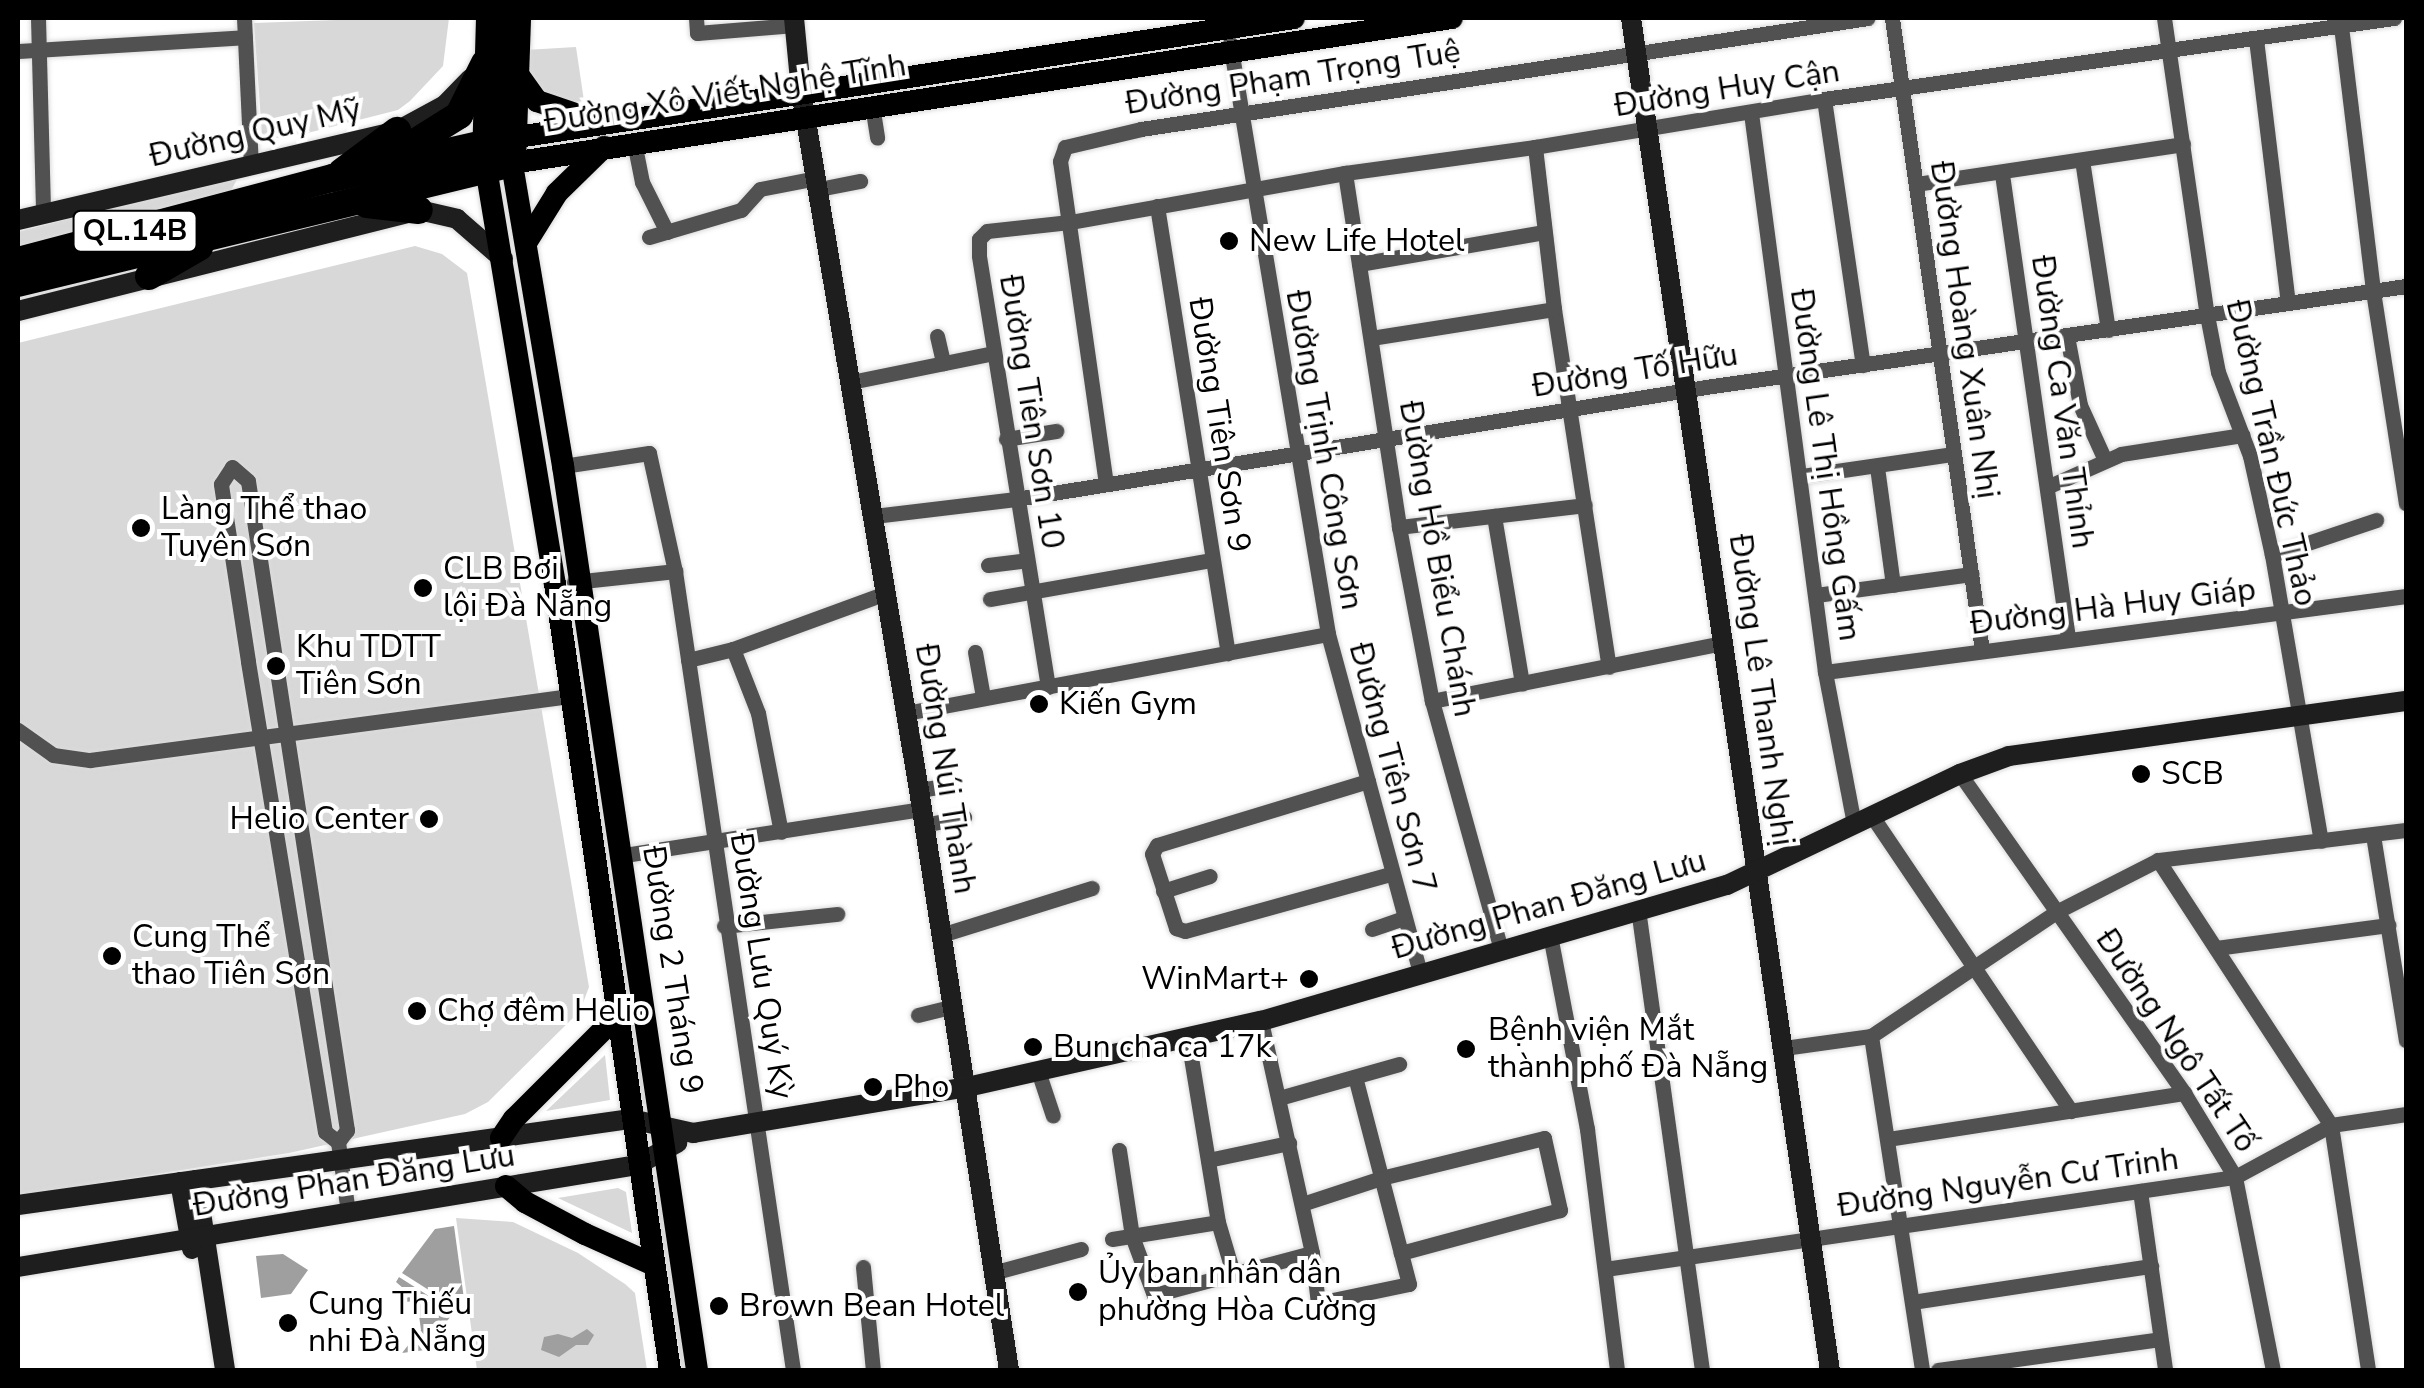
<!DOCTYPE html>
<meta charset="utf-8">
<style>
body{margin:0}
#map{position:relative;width:2424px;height:1388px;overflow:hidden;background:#fff;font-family:"Nunito Sans",sans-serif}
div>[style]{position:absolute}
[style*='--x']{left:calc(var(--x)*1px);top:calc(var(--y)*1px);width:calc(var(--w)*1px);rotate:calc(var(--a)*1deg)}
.green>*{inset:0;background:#d8d8d8}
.water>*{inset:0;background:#9f9f9f}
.roads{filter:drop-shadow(0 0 2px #dbdbdb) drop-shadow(0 0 2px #dbdbdb)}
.street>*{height:15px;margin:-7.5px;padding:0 7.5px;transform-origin:7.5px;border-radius:7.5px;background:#515151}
.secondary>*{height:20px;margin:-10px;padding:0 10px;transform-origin:10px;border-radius:10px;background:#1e1e1e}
.primary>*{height:22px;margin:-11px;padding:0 11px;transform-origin:11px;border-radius:11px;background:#000}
.highway>*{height:28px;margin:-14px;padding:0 14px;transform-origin:14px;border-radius:14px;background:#000}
.dots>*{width:28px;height:28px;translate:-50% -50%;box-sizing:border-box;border:5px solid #fff;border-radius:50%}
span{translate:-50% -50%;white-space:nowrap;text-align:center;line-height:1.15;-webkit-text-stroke:8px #fff;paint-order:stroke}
.shield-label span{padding:2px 8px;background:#fff;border:2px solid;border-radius:8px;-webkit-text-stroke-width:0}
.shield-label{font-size:30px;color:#000;font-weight:700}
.street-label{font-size:32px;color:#000}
.poi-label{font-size:32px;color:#000}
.left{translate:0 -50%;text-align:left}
.right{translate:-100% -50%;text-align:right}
.frame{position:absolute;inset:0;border:20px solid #000;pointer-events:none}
</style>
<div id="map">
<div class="green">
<i style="clip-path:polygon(390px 18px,449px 18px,443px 66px,410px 101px,398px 110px,284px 139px,262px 135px,254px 23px)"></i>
<i style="clip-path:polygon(576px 47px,584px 101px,561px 103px,545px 97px,528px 71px,525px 50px)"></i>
<i style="clip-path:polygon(239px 175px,230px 193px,18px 249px,18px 232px)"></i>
<i style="clip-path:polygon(415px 246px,442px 254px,467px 273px,589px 987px,580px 1011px,488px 1102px,465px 1114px,289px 1153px,18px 1196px,18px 343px)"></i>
<i style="clip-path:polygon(580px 673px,646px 1104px,643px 1104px,577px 674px)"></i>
<i style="clip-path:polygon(605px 1055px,610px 1100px,546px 1111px)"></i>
<i style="clip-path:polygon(658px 1175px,686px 1370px,682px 1370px,653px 1177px)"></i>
<i style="clip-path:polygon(618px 1188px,626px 1192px,632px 1233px,558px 1198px)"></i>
<i style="clip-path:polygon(456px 1218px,513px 1222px,578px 1253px,625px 1284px,635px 1293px,647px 1370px,477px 1370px)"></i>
</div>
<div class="water">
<i style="clip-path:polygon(454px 1226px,464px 1299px,457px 1308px,402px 1273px,435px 1229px)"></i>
<i style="clip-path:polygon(283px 1254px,308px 1270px,291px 1294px,261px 1298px,256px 1256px)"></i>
<i style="clip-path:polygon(399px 1277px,454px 1312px,425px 1350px,402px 1353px,413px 1339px,408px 1335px,421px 1330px,417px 1301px,404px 1302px,410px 1294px,396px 1282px)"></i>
<i style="clip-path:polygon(587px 1329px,594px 1335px,588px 1345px,576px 1345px,559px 1357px,541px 1350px,544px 1337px,558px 1334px,572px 1338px)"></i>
</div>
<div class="roads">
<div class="street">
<i style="--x:38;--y:18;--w:195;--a:88.5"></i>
<i style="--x:244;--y:18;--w:146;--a:87.3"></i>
<i style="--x:696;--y:18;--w:15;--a:86"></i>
<i style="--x:697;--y:33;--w:98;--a:-4.7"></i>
<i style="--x:1892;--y:18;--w:638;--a:81.9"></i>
<i style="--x:2164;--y:18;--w:300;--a:81.8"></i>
<i style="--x:2207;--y:315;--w:58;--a:79.1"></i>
<i style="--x:2218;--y:372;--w:90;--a:69.1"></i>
<i style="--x:2250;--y:456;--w:101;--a:77.5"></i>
<i style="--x:2272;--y:555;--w:290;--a:80.3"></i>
<i style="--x:2341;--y:26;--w:267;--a:83.1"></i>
<i style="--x:2373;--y:291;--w:215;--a:81.2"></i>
<i style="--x:2256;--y:39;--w:265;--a:83.1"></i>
<i style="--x:1230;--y:43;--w:599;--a:80.58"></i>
<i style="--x:1328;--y:634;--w:351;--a:74.8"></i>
<i style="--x:18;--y:51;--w:227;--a:-3.5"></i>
<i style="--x:1824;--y:99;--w:269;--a:81.7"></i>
<i style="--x:872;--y:105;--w:33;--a:81"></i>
<i style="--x:1751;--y:113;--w:564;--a:82.46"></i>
<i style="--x:1825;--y:672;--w:155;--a:79.2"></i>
<i style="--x:634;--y:142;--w:41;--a:78.7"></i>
<i style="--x:642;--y:182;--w:56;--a:63.4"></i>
<i style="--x:1535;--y:147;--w:163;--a:83.3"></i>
<i style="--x:1554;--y:309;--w:362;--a:81.3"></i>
<i style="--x:2082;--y:160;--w:172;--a:81.3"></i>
<i style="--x:1345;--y:173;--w:358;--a:81.3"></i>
<i style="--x:1399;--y:527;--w:177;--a:79.3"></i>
<i style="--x:1432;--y:701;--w:258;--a:74.5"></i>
<i style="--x:2002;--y:174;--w:469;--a:81.9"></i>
<i style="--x:1916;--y:184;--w:270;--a:-8.5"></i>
<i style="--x:819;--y:189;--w:42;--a:-11"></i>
<i style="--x:1157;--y:206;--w:453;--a:81"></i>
<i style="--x:649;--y:237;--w:96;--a:-16.4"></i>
<i style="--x:741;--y:210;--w:28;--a:-48"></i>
<i style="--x:760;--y:189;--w:57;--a:-11.1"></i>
<i style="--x:1359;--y:264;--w:188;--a:-9.8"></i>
<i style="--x:937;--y:336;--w:28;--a:77"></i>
<i style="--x:2067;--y:336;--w:70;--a:79.3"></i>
<i style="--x:2080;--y:405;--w:60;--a:65.6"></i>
<i style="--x:1371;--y:338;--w:185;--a:-9"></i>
<i style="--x:851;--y:382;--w:145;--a:-11.5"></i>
<i style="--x:1006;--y:439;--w:51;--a:-9.1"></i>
<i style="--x:563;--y:466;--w:87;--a:-8.6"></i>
<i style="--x:649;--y:453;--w:121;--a:77.6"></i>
<i style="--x:675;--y:571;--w:808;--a:81.6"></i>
<i style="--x:1877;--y:467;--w:119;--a:82.3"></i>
<i style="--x:1802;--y:476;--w:153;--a:-8.3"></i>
<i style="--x:1106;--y:484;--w:326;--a:-98.1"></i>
<i style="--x:1060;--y:161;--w:15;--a:-70"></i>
<i style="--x:1065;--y:147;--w:78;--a:-13.3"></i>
<i style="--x:1141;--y:129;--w:735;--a:-8.68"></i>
<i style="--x:2047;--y:487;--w:81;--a:-24"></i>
<i style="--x:2121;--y:454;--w:123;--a:-8.9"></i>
<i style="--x:874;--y:516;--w:143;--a:-6.8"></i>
<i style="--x:1016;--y:499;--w:699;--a:-9.22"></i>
<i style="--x:1706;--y:387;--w:707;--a:-8.21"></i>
<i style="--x:1494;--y:516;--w:170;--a:80.5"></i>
<i style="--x:1399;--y:527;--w:187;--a:-6.7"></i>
<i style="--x:2272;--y:555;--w:110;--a:-18.6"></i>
<i style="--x:988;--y:565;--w:39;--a:-7"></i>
<i style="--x:574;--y:582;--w:102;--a:-6.2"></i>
<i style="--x:1816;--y:595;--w:157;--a:-7.7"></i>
<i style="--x:990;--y:599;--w:225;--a:-10"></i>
<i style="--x:733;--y:649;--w:69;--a:68.7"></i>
<i style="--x:758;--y:713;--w:121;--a:79.1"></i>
<i style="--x:975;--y:652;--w:46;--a:79.9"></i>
<i style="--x:688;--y:660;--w:46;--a:-13.7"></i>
<i style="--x:733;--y:649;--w:163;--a:-20.1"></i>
<i style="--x:1825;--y:672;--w:586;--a:-7.45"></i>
<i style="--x:1048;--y:687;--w:437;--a:-99.1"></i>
<i style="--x:979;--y:255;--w:16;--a:-90"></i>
<i style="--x:979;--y:239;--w:11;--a:-45"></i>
<i style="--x:987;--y:231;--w:83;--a:-6.2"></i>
<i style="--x:1070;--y:222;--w:279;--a:-10.1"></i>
<i style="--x:1345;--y:173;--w:192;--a:-7.8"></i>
<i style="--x:1535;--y:147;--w:293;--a:-9.4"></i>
<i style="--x:1824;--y:99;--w:576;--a:-8.09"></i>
<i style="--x:1432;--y:701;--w:297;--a:-11.3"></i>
<i style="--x:906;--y:713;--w:429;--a:-10.6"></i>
<i style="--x:18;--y:730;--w:43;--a:35.5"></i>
<i style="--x:53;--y:755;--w:37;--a:8"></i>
<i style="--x:90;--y:760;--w:486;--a:-7.6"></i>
<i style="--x:1960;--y:774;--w:390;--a:54.9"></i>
<i style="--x:2184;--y:1093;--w:98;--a:58.7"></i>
<i style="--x:2235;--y:1177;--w:197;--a:78.9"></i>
<i style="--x:1368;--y:781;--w:220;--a:163.1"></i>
<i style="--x:1157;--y:845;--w:10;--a:119"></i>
<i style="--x:1152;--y:854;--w:78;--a:72"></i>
<i style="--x:1176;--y:928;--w:9;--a:18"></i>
<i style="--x:1185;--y:931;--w:214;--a:-15.5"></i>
<i style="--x:919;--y:790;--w:32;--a:-9"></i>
<i style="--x:1872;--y:816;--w:356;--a:56"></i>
<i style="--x:924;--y:825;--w:41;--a:-11.3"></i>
<i style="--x:2373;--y:835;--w:208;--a:80.9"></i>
<i style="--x:618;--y:856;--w:308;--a:-8.8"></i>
<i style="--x:2158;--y:860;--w:316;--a:56.9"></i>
<i style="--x:2331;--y:1125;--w:248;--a:81.4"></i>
<i style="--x:1163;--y:891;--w:49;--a:-17.7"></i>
<i style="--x:1638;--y:909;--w:465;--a:82.1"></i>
<i style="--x:724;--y:926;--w:114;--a:-6.1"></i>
<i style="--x:1372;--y:929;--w:34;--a:-19"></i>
<i style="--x:941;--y:935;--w:158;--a:-17.3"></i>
<i style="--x:1550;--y:935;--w:197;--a:79.2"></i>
<i style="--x:1587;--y:1129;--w:243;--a:82.9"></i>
<i style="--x:2216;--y:948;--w:174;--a:-7.6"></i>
<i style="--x:918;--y:1015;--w:36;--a:-14"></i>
<i style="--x:1261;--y:1021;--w:238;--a:77.6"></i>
<i style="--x:1312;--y:1253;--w:50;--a:83.2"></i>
<i style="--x:1318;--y:1303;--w:93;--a:-11.8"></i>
<i style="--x:1409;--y:1284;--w:214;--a:-104.6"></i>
<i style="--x:1871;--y:1036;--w:338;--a:81.3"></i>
<i style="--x:1188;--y:1039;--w:185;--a:80.7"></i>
<i style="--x:1218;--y:1222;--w:53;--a:73.6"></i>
<i style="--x:1784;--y:1048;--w:88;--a:-7.9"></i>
<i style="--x:1871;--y:1036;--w:223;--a:-33.8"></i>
<i style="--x:2056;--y:912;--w:114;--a:-27"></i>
<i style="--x:2158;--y:860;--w:250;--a:-6.9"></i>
<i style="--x:1038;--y:1071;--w:47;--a:71.6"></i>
<i style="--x:1279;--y:1098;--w:125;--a:-15.8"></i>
<i style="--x:1888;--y:1139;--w:300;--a:-8.8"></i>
<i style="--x:338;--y:1142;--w:16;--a:-142"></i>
<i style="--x:325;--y:1132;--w:477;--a:-99.3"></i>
<i style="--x:248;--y:661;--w:179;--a:-98.7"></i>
<i style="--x:221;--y:484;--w:20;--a:-57"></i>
<i style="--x:232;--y:467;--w:21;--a:41"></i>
<i style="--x:248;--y:481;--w:657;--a:81.33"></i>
<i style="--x:347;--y:1130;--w:15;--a:127"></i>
<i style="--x:338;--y:1142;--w:71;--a:81.9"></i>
<i style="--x:1119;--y:1150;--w:87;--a:81.4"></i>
<i style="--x:1132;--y:1236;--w:63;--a:69.6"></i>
<i style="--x:1154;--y:1295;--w:163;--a:-14.9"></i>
<i style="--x:1208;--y:1160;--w:83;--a:-11.9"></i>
<i style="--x:2140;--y:1191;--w:181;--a:82"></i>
<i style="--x:1302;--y:1204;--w:83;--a:-18.2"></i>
<i style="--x:1381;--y:1178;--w:168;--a:-13.8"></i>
<i style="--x:1544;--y:1138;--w:74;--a:77.5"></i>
<i style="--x:1560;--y:1210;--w:165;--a:164.9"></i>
<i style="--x:1112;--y:1239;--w:107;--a:-9.1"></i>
<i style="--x:863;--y:1267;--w:103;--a:84.5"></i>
<i style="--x:1605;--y:1269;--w:637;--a:-8.31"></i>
<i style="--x:2235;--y:1177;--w:109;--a:-28.4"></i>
<i style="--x:2331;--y:1125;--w:76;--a:-8.3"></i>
<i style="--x:996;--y:1272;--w:88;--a:-15.1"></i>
<i style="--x:1912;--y:1302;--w:242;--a:-8.6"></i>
<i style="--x:1938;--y:1370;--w:224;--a:-7.9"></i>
</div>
<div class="secondary">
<i style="--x:794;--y:18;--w:73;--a:84.5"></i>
<i style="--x:801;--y:91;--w:709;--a:80.42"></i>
<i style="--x:919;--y:790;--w:587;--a:81.18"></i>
<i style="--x:1631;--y:18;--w:1367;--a:81.63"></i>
<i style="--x:18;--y:220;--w:389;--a:-13.2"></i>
<i style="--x:397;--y:131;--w:55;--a:-28.4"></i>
<i style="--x:445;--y:105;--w:36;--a:-46"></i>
<i style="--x:18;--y:311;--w:414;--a:-14.1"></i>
<i style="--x:419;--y:210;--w:39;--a:13"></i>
<i style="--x:457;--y:219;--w:61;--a:41"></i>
<i style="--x:196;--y:1180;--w:192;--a:81.3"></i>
<i style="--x:180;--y:1182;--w:68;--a:79.8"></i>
<i style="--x:18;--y:1205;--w:619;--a:-7.99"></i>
<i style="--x:631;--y:1119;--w:64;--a:12.7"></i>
<i style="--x:693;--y:1133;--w:278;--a:-9.5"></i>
<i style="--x:967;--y:1087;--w:301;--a:-12.7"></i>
<i style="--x:1261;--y:1021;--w:485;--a:-16.3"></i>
<i style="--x:1727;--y:885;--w:258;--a:-25.5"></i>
<i style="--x:1960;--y:774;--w:52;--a:-20.2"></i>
<i style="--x:2009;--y:756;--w:401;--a:-7.9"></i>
<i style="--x:18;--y:1267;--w:627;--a:-9.36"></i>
<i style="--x:637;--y:1165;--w:46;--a:-28.8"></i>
</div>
<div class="primary">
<i style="--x:512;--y:66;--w:43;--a:54.5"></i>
<i style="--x:537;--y:101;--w:62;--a:18.7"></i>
<i style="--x:511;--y:138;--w:792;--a:-8.71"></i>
<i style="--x:486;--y:168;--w:422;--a:80.6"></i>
<i style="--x:555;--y:584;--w:794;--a:81.68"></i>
<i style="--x:526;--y:243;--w:59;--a:-58.2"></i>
<i style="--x:557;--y:193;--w:66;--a:-44.4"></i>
<i style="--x:501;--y:1138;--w:23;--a:-56"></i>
<i style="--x:514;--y:1119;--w:144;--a:-45"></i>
<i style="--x:506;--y:1186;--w:25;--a:40"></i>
<i style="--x:525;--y:1202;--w:68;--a:28.1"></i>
<i style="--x:585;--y:1234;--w:76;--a:24.2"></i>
<i style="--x:697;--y:1370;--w:914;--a:-98.43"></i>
<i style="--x:563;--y:466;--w:307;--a:-99.6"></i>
<i style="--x:512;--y:163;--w:951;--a:-8.77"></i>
</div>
<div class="highway">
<i style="--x:400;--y:152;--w:70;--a:-32.1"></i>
<i style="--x:459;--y:115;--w:58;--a:-63.4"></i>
<i style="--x:486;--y:161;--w:143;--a:-88.4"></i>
<i style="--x:342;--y:172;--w:69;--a:-36.7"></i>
<i style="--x:367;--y:204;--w:52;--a:6.6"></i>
<i style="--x:18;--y:261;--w:326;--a:-14.8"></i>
<i style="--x:333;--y:178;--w:182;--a:-12.7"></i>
<i style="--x:149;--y:276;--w:58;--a:-30.1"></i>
<i style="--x:18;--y:283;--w:508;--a:-13.65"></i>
<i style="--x:512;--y:163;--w:145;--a:-88"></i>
</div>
</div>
<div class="dots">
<i style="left:1229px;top:241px;background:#000"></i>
<i style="left:141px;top:528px;background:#000"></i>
<i style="left:423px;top:588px;background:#000"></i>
<i style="left:276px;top:666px;background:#000"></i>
<i style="left:1039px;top:704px;background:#000"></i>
<i style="left:2141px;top:774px;background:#000"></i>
<i style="left:429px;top:819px;background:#000"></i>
<i style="left:112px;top:956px;background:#000"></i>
<i style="left:1309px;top:979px;background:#000"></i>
<i style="left:417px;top:1011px;background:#000"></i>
<i style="left:1033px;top:1047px;background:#000"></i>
<i style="left:1466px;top:1049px;background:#000"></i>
<i style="left:873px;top:1087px;background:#000"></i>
<i style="left:1078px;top:1292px;background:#000"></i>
<i style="left:719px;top:1306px;background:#000"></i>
<i style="left:288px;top:1323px;background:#000"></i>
</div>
<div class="shield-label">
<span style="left:135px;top:231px">QL.14B</span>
</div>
<div class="street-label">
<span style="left:1293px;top:78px;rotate:-9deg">Đường Phạm Trọng Tuệ</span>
<span style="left:1727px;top:89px;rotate:-9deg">Đường Huy Cận</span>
<span style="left:725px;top:94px;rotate:-9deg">Đường Xô Viết Nghệ Tĩnh</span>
<span style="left:255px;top:133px;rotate:-13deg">Đường Quy Mỹ</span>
<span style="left:1964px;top:330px;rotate:82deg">Đường Hoàng Xuân Nhị</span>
<span style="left:1635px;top:371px;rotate:-9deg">Đường Tố Hữu</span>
<span style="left:2062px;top:402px;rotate:82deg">Đường Ca Văn Thỉnh</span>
<span style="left:1031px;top:412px;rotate:81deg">Đường Tiên Sơn 10</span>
<span style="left:1219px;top:425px;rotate:81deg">Đường Tiên Sơn 9</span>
<span style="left:1324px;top:450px;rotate:80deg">Đường Trịnh Công Sơn</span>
<span style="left:2271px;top:453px;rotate:77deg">Đường Trần Đức Thảo</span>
<span style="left:1825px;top:465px;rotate:82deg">Đường Lê Thị Hồng Gấm</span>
<span style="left:1437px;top:559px;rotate:80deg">Đường Hồ Biểu Chánh</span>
<span style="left:2113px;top:607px;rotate:-7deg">Đường Hà Huy Giáp</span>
<span style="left:1761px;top:690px;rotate:82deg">Đường Lê Thanh Nghị</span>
<span style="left:1392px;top:768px;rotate:75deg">Đường Tiên Sơn 7</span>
<span style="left:945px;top:769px;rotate:81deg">Đường Núi Thành</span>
<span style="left:1549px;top:905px;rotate:-16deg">Đường Phan Đăng Lưu</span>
<span style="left:761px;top:966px;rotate:81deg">Đường Lưu Quý Kỳ</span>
<span style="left:672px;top:970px;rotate:81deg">Đường 2 Tháng 9</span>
<span style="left:2176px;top:1041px;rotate:56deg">Đường Ngô Tất Tố</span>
<span style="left:354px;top:1181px;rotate:-9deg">Đường Phan Đăng Lưu</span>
<span style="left:2008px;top:1183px;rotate:-8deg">Đường Nguyễn Cư Trinh</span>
</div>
<div class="poi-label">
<span class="left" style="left:1249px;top:241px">New Life Hotel</span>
<span class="left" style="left:161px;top:528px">Làng Thể thao<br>Tuyên Sơn</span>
<span class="left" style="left:443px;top:588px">CLB Bơi<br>lội Đà Nẵng</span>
<span class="left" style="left:296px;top:666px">Khu TDTT<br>Tiên Sơn</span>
<span class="left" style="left:1059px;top:704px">Kiến Gym</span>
<span class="left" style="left:2161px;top:774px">SCB</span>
<span class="right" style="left:409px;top:819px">Helio Center</span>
<span class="left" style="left:132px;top:956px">Cung Thể<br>thao Tiên Sơn</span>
<span class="right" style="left:1289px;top:979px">WinMart+</span>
<span class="left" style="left:437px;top:1011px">Chợ đêm Helio</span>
<span class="left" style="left:1488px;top:1049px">Bệnh viện Mắt<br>thành phố Đà Nẵng</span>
<span class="left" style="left:1053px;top:1047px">Bun cha ca 17k</span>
<span class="left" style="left:893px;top:1087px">Pho</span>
<span class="left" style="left:1098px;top:1292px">Ủy ban nhân dân<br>phường Hòa Cường</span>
<span class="left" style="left:308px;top:1323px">Cung Thiếu<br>nhi Đà Nẵng</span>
<span class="left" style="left:739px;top:1306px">Brown Bean Hotel</span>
</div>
<div class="frame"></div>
</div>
